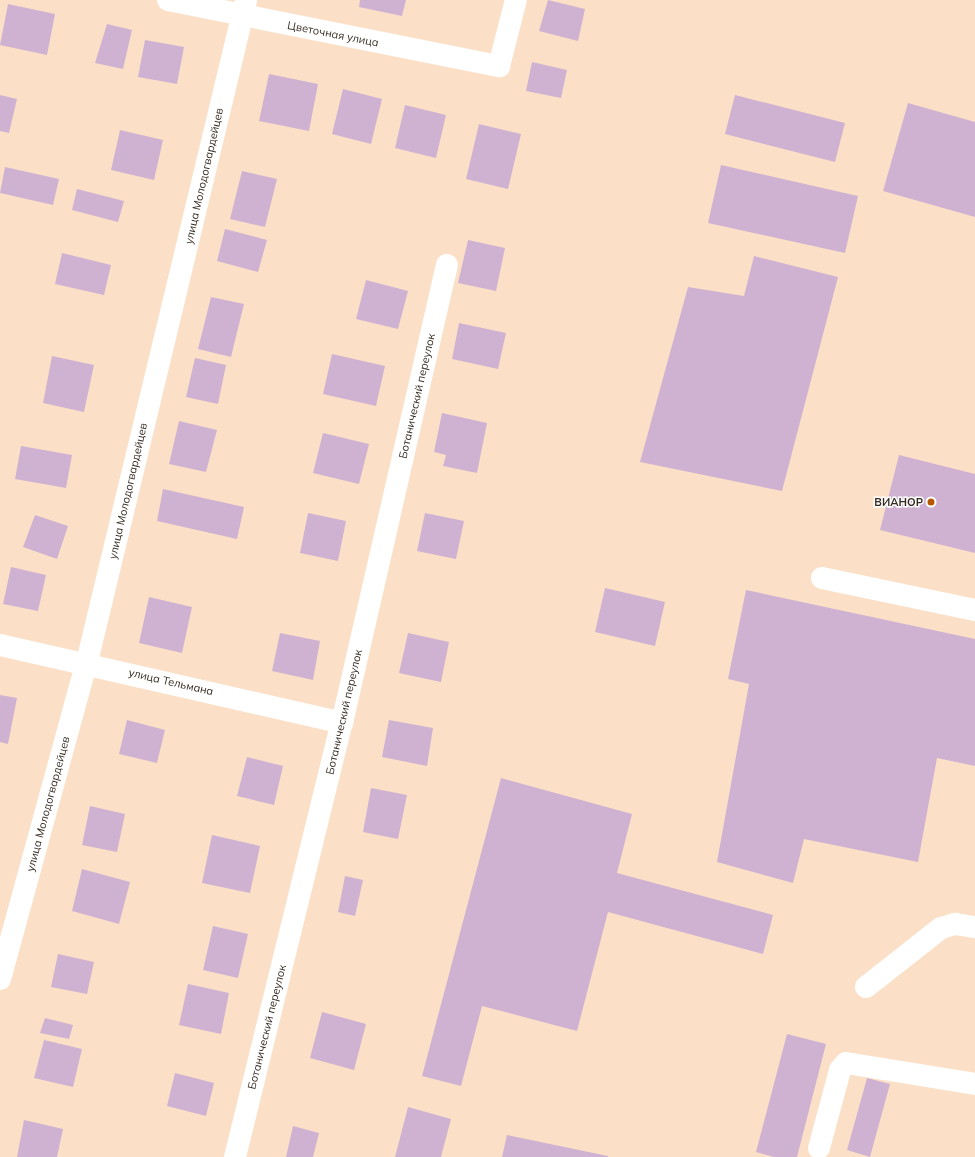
<!DOCTYPE html>
<meta charset="utf-8">
<style>
body{margin:0}
#map{position:relative;width:975px;height:1157px;overflow:hidden;background:#fbe0c7;font-family:Mulish,sans-serif}
div>[style]{position:absolute}
[style*='--x']{left:calc(var(--x)*1px);top:calc(var(--y)*1px);width:calc(var(--w)*1px);rotate:calc(var(--a)*1deg)}
.building>*{inset:0;background:#cfb2d1}
.minor>*{height:22px;margin:-11px;padding:0 11px;transform-origin:11px;border-radius:11px;background:#fff}
.dots>*{width:11px;height:11px;translate:-50% -50%;box-sizing:border-box;border:2px solid #fff;border-radius:50%}
span{translate:-50% -50%;white-space:nowrap;text-align:center;line-height:1.15;-webkit-text-stroke:3px #fff;paint-order:stroke}
.street-label{font-size:11px;color:#342a20}
.poi-label{font-size:11px;color:#342a20;font-weight:700}
.right{translate:-100% -50%;text-align:right}
</style>
<div id="map">
<div class="building">
<i style="clip-path:polygon(360px 0,406px 0,402px 16px,359px 7px)"></i>
<i style="clip-path:polygon(548px 0,585px 9px,578px 41px,539px 31px)"></i>
<i style="clip-path:polygon(8px 4px,55px 14px,47px 55px,0 45px)"></i>
<i style="clip-path:polygon(107px 24px,132px 30px,123px 69px,95px 63px)"></i>
<i style="clip-path:polygon(145px 40px,184px 47px,177px 84px,138px 77px)"></i>
<i style="clip-path:polygon(532px 62px,567px 70px,561px 98px,526px 91px)"></i>
<i style="clip-path:polygon(269px 74px,318px 84px,309px 131px,259px 121px)"></i>
<i style="clip-path:polygon(343px 89px,382px 99px,371px 144px,332px 134px)"></i>
<i style="clip-path:polygon(0 95px,17px 99px,9px 133px,0 131px)"></i>
<i style="clip-path:polygon(735px 95px,845px 123px,835px 162px,725px 134px)"></i>
<i style="clip-path:polygon(908px 103px,975px 122px,975px 217px,883px 191px)"></i>
<i style="clip-path:polygon(405px 105px,446px 115px,436px 158px,395px 148px)"></i>
<i style="clip-path:polygon(479px 124px,521px 134px,508px 189px,466px 179px)"></i>
<i style="clip-path:polygon(120px 130px,163px 140px,154px 180px,111px 170px)"></i>
<i style="clip-path:polygon(721px 165px,858px 196px,845px 253px,708px 223px)"></i>
<i style="clip-path:polygon(5px 167px,59px 179px,53px 205px,0 193px)"></i>
<i style="clip-path:polygon(242px 171px,277px 179px,265px 227px,230px 219px)"></i>
<i style="clip-path:polygon(77px 189px,124px 201px,118px 222px,72px 210px)"></i>
<i style="clip-path:polygon(225px 229px,267px 240px,258px 272px,217px 261px)"></i>
<i style="clip-path:polygon(468px 240px,505px 248px,496px 291px,458px 283px)"></i>
<i style="clip-path:polygon(62px 253px,111px 265px,104px 295px,55px 284px)"></i>
<i style="clip-path:polygon(754px 256px,838px 277px,782px 491px,640px 462px,688px 287px,744px 296px)"></i>
<i style="clip-path:polygon(366px 280px,408px 291px,398px 329px,356px 319px)"></i>
<i style="clip-path:polygon(211px 297px,244px 304px,231px 357px,198px 349px)"></i>
<i style="clip-path:polygon(459px 323px,506px 333px,498px 369px,452px 359px)"></i>
<i style="clip-path:polygon(332px 354px,385px 366px,376px 406px,323px 394px)"></i>
<i style="clip-path:polygon(52px 356px,94px 365px,84px 412px,43px 403px)"></i>
<i style="clip-path:polygon(195px 358px,226px 365px,218px 404px,186px 397px)"></i>
<i style="clip-path:polygon(442px 413px,487px 423px,477px 473px,443px 466px,446px 455px,434px 452px)"></i>
<i style="clip-path:polygon(179px 421px,217px 430px,206px 472px,169px 464px)"></i>
<i style="clip-path:polygon(323px 433px,369px 444px,359px 484px,313px 473px)"></i>
<i style="clip-path:polygon(21px 446px,72px 455px,66px 488px,15px 479px)"></i>
<i style="clip-path:polygon(899px 455px,975px 474px,975px 553px,880px 530px)"></i>
<i style="clip-path:polygon(163px 489px,244px 507px,237px 539px,157px 521px)"></i>
<i style="clip-path:polygon(308px 513px,346px 521px,338px 561px,300px 553px)"></i>
<i style="clip-path:polygon(425px 513px,464px 521px,456px 559px,417px 551px)"></i>
<i style="clip-path:polygon(35px 515px,68px 526px,57px 559px,23px 547px)"></i>
<i style="clip-path:polygon(11px 567px,46px 575px,38px 611px,3px 604px)"></i>
<i style="clip-path:polygon(605px 588px,665px 602px,655px 646px,595px 632px)"></i>
<i style="clip-path:polygon(746px 590px,975px 639px,975px 766px,937px 758px,918px 862px,804px 839px,793px 883px,717px 862px,749px 684px,728px 679px)"></i>
<i style="clip-path:polygon(149px 597px,192px 607px,182px 653px,139px 643px)"></i>
<i style="clip-path:polygon(280px 633px,320px 641px,313px 680px,272px 671px)"></i>
<i style="clip-path:polygon(408px 633px,449px 642px,441px 682px,399px 673px)"></i>
<i style="clip-path:polygon(0 695px,17px 698px,8px 744px,0 742px)"></i>
<i style="clip-path:polygon(127px 720px,165px 730px,157px 763px,119px 754px)"></i>
<i style="clip-path:polygon(389px 720px,433px 728px,427px 766px,382px 757px)"></i>
<i style="clip-path:polygon(247px 757px,283px 766px,274px 805px,237px 796px)"></i>
<i style="clip-path:polygon(501px 778px,632px 814px,617px 873px,773px 915px,763px 954px,608px 912px,577px 1031px,482px 1006px,461px 1086px,422px 1076px)"></i>
<i style="clip-path:polygon(371px 788px,407px 795px,398px 839px,363px 832px)"></i>
<i style="clip-path:polygon(90px 806px,125px 814px,117px 852px,82px 845px)"></i>
<i style="clip-path:polygon(212px 835px,260px 846px,250px 893px,202px 883px)"></i>
<i style="clip-path:polygon(82px 869px,130px 882px,119px 924px,72px 911px)"></i>
<i style="clip-path:polygon(345px 876px,363px 880px,355px 916px,338px 912px)"></i>
<i style="clip-path:polygon(213px 926px,248px 934px,238px 978px,203px 970px)"></i>
<i style="clip-path:polygon(58px 954px,94px 962px,87px 994px,51px 987px)"></i>
<i style="clip-path:polygon(188px 984px,229px 993px,221px 1034px,179px 1025px)"></i>
<i style="clip-path:polygon(322px 1012px,366px 1024px,354px 1070px,310px 1058px)"></i>
<i style="clip-path:polygon(45px 1018px,73px 1025px,69px 1039px,40px 1033px)"></i>
<i style="clip-path:polygon(787px 1034px,826px 1044px,797px 1157px,774px 1157px,756px 1152px)"></i>
<i style="clip-path:polygon(44px 1040px,82px 1049px,73px 1087px,34px 1078px)"></i>
<i style="clip-path:polygon(175px 1073px,214px 1083px,206px 1116px,167px 1106px)"></i>
<i style="clip-path:polygon(867px 1078px,890px 1084px,870px 1157px,847px 1150px)"></i>
<i style="clip-path:polygon(408px 1107px,451px 1119px,441px 1157px,395px 1157px)"></i>
<i style="clip-path:polygon(24px 1120px,63px 1129px,57px 1157px,17px 1157px)"></i>
<i style="clip-path:polygon(293px 1126px,319px 1133px,313px 1157px,286px 1157px)"></i>
<i style="clip-path:polygon(507px 1135px,608px 1156px,608px 1157px,502px 1157px)"></i>
</div>
<div class="minor">
<i style="--x:168;--y:0;--w:338;--a:11.3"></i>
<i style="--x:499;--y:66;--w:68;--a:-75.6"></i>
<i style="--x:822;--y:578;--w:156;--a:11.8"></i>
<i style="--x:0;--y:645;--w:351;--a:12.8"></i>
<i style="--x:0;--y:979;--w:329;--a:-74.7"></i>
<i style="--x:87;--y:662;--w:681;--a:-76.49"></i>
<i style="--x:866;--y:987;--w:95;--a:-38.2"></i>
<i style="--x:941;--y:928;--w:15;--a:-16"></i>
<i style="--x:955;--y:924;--w:20;--a:9"></i>
<i style="--x:819;--y:1148;--w:81;--a:-74.9"></i>
<i style="--x:840;--y:1070;--w:9;--a:-49"></i>
<i style="--x:846;--y:1063;--w:131;--a:9.2"></i>
<i style="--x:235;--y:1157;--w:447;--a:-76.2"></i>
<i style="--x:342;--y:723;--w:470;--a:-77.1"></i>
</div>
<div class="dots">
<i style="left:931px;top:502px;background:#b55801"></i>
</div>
<div class="street-label">
<span style="left:333px;top:34px;rotate:11deg">Цветочная улица</span>
<span style="left:204px;top:176px;rotate:-77deg">улица Молодогвардейцев</span>
<span style="left:417px;top:396px;rotate:-77deg">Ботанический переулок</span>
<span style="left:128px;top:491px;rotate:-77deg">улица Молодогвардейцев</span>
<span style="left:171px;top:682px;rotate:13deg">улица Тельмана</span>
<span style="left:344px;top:712px;rotate:-77deg">Ботанический переулок</span>
<span style="left:48px;top:804px;rotate:-75deg">улица Молодогвардейцев</span>
<span style="left:267px;top:1027px;rotate:-76deg">Ботанический переулок</span>
</div>
<div class="poi-label">
<span class="right" style="left:923px;top:502px">ВИАНОР</span>
</div>
</div>
